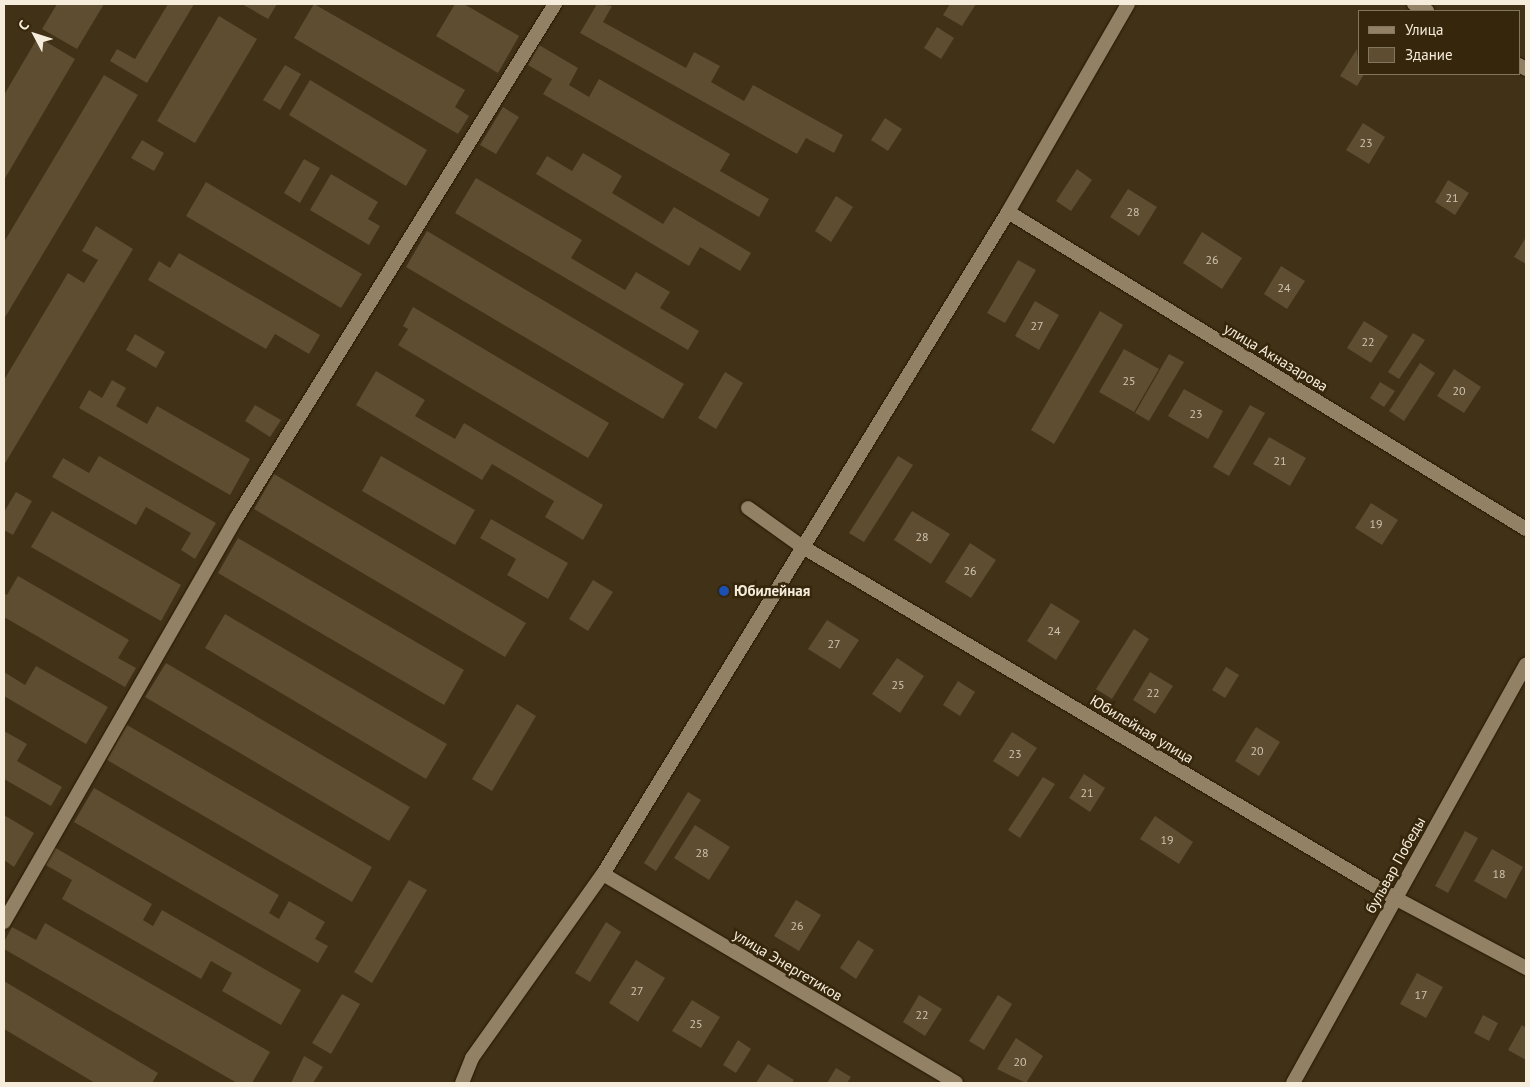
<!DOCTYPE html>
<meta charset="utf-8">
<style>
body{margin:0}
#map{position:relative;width:1530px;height:1087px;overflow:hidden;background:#403117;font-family:"PT Sans",sans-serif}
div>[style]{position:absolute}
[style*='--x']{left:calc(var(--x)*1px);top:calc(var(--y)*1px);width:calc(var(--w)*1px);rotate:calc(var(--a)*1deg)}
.building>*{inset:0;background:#5e4d30}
.roads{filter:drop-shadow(0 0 1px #261900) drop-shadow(0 0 1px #261900)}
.minor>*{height:14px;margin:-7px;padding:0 7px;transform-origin:7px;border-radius:7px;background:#928164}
.dots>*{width:14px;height:14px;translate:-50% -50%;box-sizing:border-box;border:2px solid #36270c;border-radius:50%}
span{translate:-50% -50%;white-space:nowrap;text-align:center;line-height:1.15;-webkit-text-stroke:5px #36270c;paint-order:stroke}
.number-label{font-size:12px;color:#cfc4b1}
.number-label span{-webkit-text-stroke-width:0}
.street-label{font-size:15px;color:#f5ecdc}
.poi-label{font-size:15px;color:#f5ecdc;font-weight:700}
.left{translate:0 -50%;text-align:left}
.frame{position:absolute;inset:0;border:5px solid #f5ecdc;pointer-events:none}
.legend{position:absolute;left:1358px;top:10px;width:162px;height:65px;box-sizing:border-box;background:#36270c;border:1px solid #82765f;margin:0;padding:6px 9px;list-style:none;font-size:15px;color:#f5ecdc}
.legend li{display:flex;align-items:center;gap:10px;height:25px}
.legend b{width:25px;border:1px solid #82765f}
.north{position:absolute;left:10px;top:10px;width:50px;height:50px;-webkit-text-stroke:4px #36270c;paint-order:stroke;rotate:310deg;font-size:14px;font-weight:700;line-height:20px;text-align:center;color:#f5ecdc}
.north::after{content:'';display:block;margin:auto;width:18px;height:22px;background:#f5ecdc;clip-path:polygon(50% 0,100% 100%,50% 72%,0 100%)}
</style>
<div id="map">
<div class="building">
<i style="clip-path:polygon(57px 4px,104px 4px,77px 49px,42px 29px)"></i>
<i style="clip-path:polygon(168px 4px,194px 4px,147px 83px,110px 61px,117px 49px,135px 59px)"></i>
<i style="clip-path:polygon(242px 4px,277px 4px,268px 19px)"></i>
<i style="clip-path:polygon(314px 4px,465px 90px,455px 107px,469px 116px,458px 134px,294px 38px)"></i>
<i style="clip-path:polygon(455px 4px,464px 4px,519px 36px,498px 73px,436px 36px)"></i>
<i style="clip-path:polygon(597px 4px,612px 6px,603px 22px,686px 68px,694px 52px,720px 66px,711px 82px,744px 101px,753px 85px,843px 135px,834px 153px,806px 138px,797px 154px,580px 33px)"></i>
<i style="clip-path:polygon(950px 4px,976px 4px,962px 26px,943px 15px)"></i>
<i style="clip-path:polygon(219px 16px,257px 39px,195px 143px,157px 121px)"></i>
<i style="clip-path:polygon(937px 27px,954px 38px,941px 59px,924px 48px)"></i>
<i style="clip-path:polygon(38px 37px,75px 59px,4px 180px,4px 95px)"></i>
<i style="clip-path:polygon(539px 45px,578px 68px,569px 85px,589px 97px,599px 79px,730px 154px,720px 171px,769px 199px,759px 217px,543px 94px,552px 79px,528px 65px)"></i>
<i style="clip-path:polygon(1357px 49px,1359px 74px,1364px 74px,1357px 86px,1340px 76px)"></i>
<i style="clip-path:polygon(285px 65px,301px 74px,280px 110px,263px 100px)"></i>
<i style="clip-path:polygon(104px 75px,138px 95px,4px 319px,4px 242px)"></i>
<i style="clip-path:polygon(310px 80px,427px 150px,406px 186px,289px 115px)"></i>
<i style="clip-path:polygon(503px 107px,519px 117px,496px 154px,480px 145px)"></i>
<i style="clip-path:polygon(885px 118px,902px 129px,888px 151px,871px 140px)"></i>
<i style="clip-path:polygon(1363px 123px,1385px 137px,1369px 164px,1346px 150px)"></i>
<i style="clip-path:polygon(142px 140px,164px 153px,154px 171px,131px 158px)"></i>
<i style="clip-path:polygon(583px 153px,622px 176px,612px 193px,663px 224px,674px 207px,751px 253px,740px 271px,700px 247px,689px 266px,536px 174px,547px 156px,572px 171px)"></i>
<i style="clip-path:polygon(304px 159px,320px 168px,300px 203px,284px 193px)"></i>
<i style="clip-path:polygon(1077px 169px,1092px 180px,1071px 211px,1056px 201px)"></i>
<i style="clip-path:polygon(331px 174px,378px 202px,368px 219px,380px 226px,369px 245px,310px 210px)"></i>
<i style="clip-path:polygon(476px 178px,582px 240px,571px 258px,625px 290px,636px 272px,670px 292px,660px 308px,699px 331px,688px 350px,455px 213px)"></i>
<i style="clip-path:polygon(1448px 180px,1469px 193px,1455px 215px,1435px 202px)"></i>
<i style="clip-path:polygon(206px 182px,362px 274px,341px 308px,186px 216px)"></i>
<i style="clip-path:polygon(1128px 189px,1157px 207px,1139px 236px,1110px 217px)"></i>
<i style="clip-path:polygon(836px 196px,853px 207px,831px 242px,815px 231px)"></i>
<i style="clip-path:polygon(96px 226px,133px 249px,4px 465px,4px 380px,68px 273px,84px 283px,98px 260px,82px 251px)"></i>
<i style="clip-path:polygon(427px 231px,684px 384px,663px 419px,406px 267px)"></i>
<i style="clip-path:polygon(1202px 232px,1242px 258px,1222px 289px,1183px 263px)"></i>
<i style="clip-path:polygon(1526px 237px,1526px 264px,1514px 257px)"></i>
<i style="clip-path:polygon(179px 253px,320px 335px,309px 354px,275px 334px,266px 349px,148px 280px,159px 261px,170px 268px)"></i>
<i style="clip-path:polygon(1018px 260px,1036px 270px,1005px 323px,987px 313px)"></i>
<i style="clip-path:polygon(1281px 266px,1305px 281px,1287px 309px,1264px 294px)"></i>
<i style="clip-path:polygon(1035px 301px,1059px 315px,1039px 350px,1015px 336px)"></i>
<i style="clip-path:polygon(413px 307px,609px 423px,588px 458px,398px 345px,408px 329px,403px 326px)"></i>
<i style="clip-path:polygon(1100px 311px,1123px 325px,1054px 444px,1031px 430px)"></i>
<i style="clip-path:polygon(1364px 321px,1388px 336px,1371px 363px,1347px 348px)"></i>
<i style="clip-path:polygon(1413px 333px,1425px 340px,1399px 379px,1388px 372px)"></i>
<i style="clip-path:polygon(135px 334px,165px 352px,156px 368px,126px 350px)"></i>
<i style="clip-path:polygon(1124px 349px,1159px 369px,1134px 412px,1099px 392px)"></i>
<i style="clip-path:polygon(1169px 354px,1184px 362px,1149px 421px,1135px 413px)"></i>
<i style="clip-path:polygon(1420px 363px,1435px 373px,1404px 421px,1389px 411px)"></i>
<i style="clip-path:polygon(1454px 369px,1481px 387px,1464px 413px,1437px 396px)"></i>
<i style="clip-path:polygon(376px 371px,425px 400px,415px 416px,455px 439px,464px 423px,603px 505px,583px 540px,545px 517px,554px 501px,492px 464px,482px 480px,356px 405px)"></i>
<i style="clip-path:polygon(725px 372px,743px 383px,716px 429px,698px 418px)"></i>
<i style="clip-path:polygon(112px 380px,126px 388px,116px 406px,147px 424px,157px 406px,250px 459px,230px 495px,79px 408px,89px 390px,102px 398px)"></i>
<i style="clip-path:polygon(1380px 382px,1395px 391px,1384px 407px,1370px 398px)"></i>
<i style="clip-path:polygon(1184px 389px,1223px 411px,1208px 439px,1168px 416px)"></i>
<i style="clip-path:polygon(255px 405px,281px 420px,270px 437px,245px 421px)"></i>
<i style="clip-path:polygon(1250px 405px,1265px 413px,1229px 476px,1213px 467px)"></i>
<i style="clip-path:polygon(1269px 437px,1306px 458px,1290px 486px,1253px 464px)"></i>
<i style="clip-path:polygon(99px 456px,216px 523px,195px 559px,181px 550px,191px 533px,146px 507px,136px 525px,52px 477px,63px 458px,89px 473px)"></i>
<i style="clip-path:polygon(381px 456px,475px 510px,455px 545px,362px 491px)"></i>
<i style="clip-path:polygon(898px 456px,913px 465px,864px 542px,849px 533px)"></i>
<i style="clip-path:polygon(274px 474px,526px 623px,505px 657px,254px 509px)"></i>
<i style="clip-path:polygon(16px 492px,32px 501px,13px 535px,4px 530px,4px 512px)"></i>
<i style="clip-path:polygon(1371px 503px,1398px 520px,1382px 545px,1355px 528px)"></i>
<i style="clip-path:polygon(52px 511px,181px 585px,161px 621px,31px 547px)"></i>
<i style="clip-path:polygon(912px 511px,950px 534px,931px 564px,894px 540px)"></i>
<i style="clip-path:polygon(491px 519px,568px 563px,548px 599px,507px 575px,516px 559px,480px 538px)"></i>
<i style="clip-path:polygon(238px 538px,464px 670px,444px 705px,218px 573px)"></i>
<i style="clip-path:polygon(970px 543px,996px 560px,971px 598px,945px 582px)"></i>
<i style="clip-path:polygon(18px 576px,129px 640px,118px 658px,136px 668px,125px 687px,4px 617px,4px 593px,7px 595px)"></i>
<i style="clip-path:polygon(593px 580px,613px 592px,588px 631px,569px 619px)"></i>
<i style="clip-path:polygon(1051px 603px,1080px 621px,1056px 660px,1027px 641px)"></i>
<i style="clip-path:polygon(225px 614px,447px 744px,426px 779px,205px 648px)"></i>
<i style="clip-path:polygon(827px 620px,859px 640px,840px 669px,808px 649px)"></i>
<i style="clip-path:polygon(1134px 629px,1149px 639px,1112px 699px,1096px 689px)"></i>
<i style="clip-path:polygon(897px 658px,924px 676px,900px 713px,872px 694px)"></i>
<i style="clip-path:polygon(166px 663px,410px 807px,389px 841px,145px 697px)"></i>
<i style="clip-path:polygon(36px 666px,108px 707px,86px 744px,4px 696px,4px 672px,25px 685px)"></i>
<i style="clip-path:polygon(1226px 667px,1239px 675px,1225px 698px,1212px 690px)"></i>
<i style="clip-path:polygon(1150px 672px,1173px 686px,1155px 714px,1133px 700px)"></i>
<i style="clip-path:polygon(958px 681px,975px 692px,960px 716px,943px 705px)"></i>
<i style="clip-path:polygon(517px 704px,536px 716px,492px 791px,472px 779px)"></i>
<i style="clip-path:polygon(127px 725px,372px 867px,352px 902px,107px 760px)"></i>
<i style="clip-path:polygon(1256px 727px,1280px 742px,1259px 776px,1235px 761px)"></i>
<i style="clip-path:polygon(4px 731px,27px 744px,17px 761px,62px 787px,51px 806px,4px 779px)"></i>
<i style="clip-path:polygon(1012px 732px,1037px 748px,1018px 777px,993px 761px)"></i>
<i style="clip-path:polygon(1084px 774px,1105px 788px,1090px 812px,1069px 798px)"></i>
<i style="clip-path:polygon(1043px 777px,1055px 784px,1020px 838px,1008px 830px)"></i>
<i style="clip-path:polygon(94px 788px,279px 895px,269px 913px,279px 919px,289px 901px,325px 922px,315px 939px,328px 946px,318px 963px,74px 822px)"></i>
<i style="clip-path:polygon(688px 792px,701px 800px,656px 871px,644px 863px)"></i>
<i style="clip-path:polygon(4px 815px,34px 833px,14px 867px,4px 860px)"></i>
<i style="clip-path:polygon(1155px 816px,1193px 842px,1179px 864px,1140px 839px)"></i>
<i style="clip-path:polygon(695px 825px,730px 847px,709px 880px,674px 858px)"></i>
<i style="clip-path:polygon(1465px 831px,1478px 838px,1448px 893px,1435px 886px)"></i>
<i style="clip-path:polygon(54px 847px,152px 904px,143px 920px,153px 926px,162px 910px,301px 990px,281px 1025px,222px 991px,232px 973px,211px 961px,201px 979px,62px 899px,72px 880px,44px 864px)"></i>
<i style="clip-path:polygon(1492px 849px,1523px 867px,1506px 899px,1474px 881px)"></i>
<i style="clip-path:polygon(409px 880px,427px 890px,372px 983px,354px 972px)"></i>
<i style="clip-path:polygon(796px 900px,821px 915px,799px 951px,774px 936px)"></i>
<i style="clip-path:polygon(606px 922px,621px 932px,590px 982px,575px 973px)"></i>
<i style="clip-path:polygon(45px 923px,270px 1052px,252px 1083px,237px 1083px,4px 949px,4px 942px,12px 927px,36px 940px)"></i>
<i style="clip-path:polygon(858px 940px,874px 950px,856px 979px,840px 968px)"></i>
<i style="clip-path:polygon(636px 960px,665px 978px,638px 1022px,609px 1003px)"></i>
<i style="clip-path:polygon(1417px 973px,1443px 987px,1426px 1018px,1400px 1004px)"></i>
<i style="clip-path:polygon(4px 981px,158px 1073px,152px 1083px,95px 1083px,4px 1029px)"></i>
<i style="clip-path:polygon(342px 994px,360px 1004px,331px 1054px,312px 1043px)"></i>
<i style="clip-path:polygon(919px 995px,942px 1009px,925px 1036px,903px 1022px)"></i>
<i style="clip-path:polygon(998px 995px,1012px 1004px,984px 1050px,969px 1041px)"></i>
<i style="clip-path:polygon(692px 1000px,720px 1017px,701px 1048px,672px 1031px)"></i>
<i style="clip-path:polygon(1483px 1015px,1498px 1023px,1489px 1041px,1474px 1033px)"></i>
<i style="clip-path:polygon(1522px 1025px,1526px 1028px,1526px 1060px,1508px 1050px)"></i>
<i style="clip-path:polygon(1016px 1038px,1043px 1056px,1026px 1083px,997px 1069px)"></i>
<i style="clip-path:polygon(738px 1040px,751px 1049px,736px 1073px,723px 1065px)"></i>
<i style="clip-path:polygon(304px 1056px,323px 1067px,313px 1083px,291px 1083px)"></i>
<i style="clip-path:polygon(768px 1064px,794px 1080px,792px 1083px,756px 1083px)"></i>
<i style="clip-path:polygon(836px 1068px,851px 1077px,847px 1083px,827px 1083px)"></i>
</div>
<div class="roads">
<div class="minor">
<i style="--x:1414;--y:4;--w:15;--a:28"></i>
<i style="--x:1519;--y:65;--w:8;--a:30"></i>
<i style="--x:1008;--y:212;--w:607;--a:31.47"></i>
<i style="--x:748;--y:508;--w:65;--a:35.6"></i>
<i style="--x:801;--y:546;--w:690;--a:30.65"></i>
<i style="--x:1395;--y:898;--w:149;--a:28.1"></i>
<i style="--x:603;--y:874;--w:410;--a:30.6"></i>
<i style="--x:4;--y:922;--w:467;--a:-60.1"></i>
<i style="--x:237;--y:517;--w:604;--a:-58.21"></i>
<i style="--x:462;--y:1083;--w:27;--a:-68"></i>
<i style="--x:472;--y:1058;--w:226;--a:-54.6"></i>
<i style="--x:603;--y:874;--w:776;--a:-58.54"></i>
<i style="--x:1008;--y:212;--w:240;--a:-60"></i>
<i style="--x:1293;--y:1083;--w:479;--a:-60.9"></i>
</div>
</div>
<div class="dots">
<i style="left:724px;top:591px;background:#1a4fb4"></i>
</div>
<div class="number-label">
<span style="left:1366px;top:143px">23</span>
<span style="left:1452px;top:198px">21</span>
<span style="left:1133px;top:212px">28</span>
<span style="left:1212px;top:260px">26</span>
<span style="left:1284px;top:288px">24</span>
<span style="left:1037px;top:326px">27</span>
<span style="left:1368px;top:342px">22</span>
<span style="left:1129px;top:381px">25</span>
<span style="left:1459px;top:391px">20</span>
<span style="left:1196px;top:414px">23</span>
<span style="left:1280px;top:461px">21</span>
<span style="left:1376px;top:524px">19</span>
<span style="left:922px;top:537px">28</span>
<span style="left:970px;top:571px">26</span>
<span style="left:1054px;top:631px">24</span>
<span style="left:834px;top:644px">27</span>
<span style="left:898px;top:685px">25</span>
<span style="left:1153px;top:693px">22</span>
<span style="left:1257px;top:751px">20</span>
<span style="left:1015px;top:754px">23</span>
<span style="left:1087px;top:793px">21</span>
<span style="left:1167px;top:840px">19</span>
<span style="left:702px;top:853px">28</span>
<span style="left:1499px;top:874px">18</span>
<span style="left:797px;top:926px">26</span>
<span style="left:637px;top:991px">27</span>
<span style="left:1421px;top:995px">17</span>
<span style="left:922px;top:1015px">22</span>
<span style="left:696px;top:1024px">25</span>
<span style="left:1020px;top:1062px">20</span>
</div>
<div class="street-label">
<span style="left:1276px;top:357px;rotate:31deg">улица Акназарова</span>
<span style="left:1142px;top:729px;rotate:31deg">Юбилейная улица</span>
<span style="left:1395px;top:865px;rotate:-61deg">бульвар Победы</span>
<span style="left:788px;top:965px;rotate:31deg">улица Энергетиков</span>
</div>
<div class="poi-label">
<span class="left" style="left:734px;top:591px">Юбилейная</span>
</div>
<div class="frame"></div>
<ul class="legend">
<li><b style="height:6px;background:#928164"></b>Улица</li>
<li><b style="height:14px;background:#5e4d30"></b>Здание</li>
</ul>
<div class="north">С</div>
</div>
